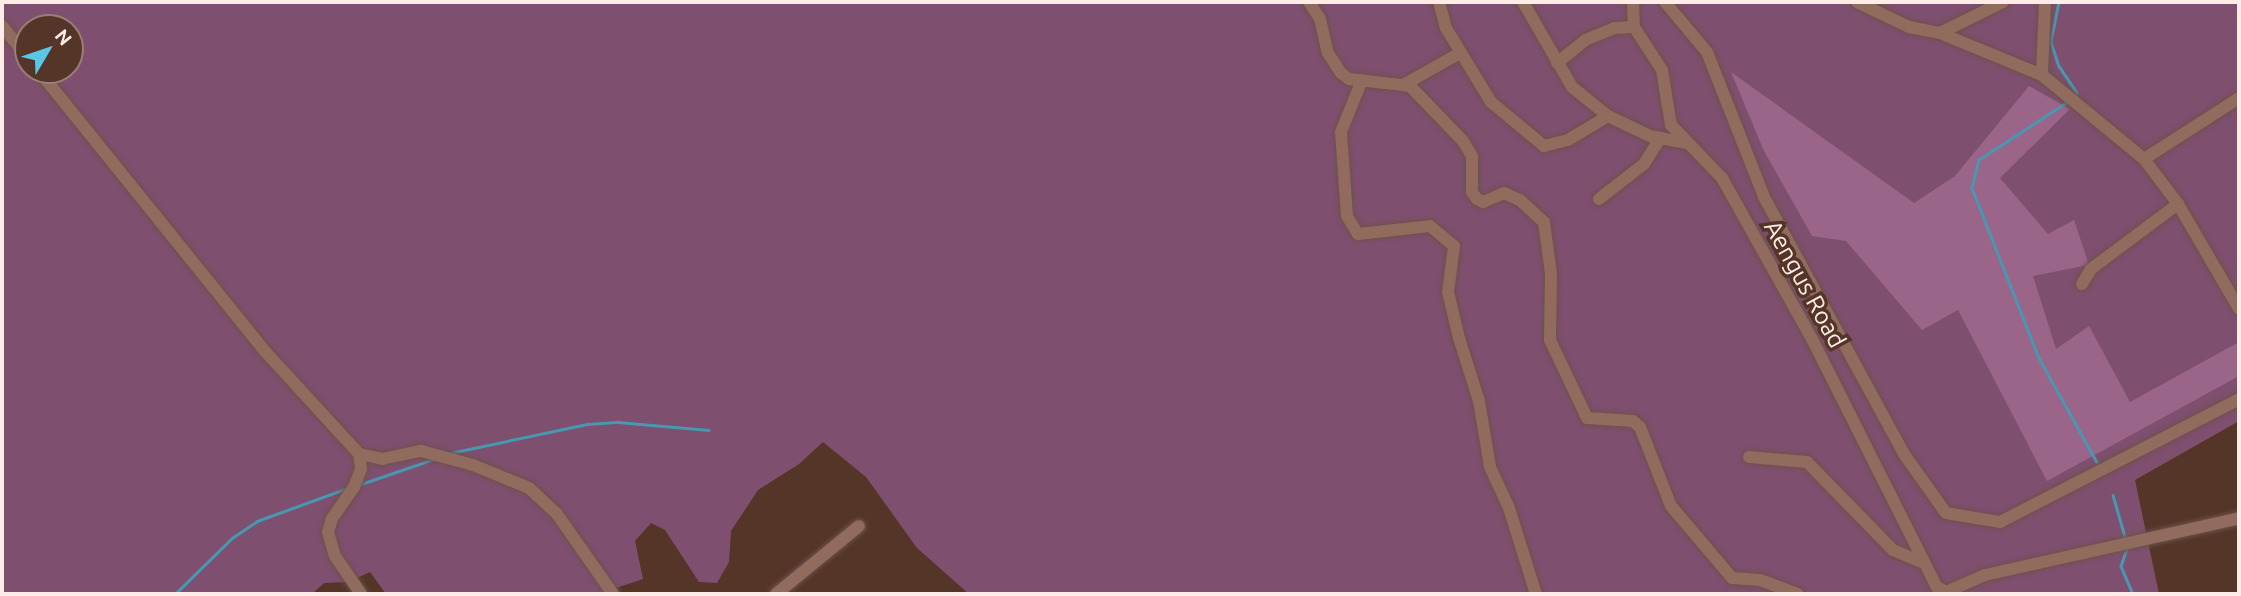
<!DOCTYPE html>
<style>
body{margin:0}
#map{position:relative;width:2241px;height:596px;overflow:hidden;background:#563529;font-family:Ubuntu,sans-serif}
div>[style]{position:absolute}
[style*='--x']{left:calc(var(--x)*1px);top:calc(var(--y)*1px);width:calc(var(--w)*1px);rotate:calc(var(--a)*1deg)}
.green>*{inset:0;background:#7f4f70}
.forest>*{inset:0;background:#9b6489}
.stream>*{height:2.5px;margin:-1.25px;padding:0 1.25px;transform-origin:1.25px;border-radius:1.25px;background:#4798b0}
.roads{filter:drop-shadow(0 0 2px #6d5249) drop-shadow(0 0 2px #6d5249)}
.minor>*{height:12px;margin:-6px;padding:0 6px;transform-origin:6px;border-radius:6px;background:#906b5e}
span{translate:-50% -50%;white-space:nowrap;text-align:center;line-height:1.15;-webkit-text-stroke:7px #563529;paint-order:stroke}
.street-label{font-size:24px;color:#feede7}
.frame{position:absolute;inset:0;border:4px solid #feede7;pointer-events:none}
.north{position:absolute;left:14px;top:14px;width:70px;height:70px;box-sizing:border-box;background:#563529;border:2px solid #997f75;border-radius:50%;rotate:51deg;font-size:19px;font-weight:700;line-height:28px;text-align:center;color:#feede7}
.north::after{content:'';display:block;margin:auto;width:24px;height:32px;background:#5bc7e7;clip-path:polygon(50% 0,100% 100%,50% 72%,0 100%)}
</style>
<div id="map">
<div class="green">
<i style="clip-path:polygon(evenodd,2px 2px,2239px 2px,2239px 421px,2135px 480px,2159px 594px,969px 594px,917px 548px,866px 477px,823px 442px,799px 464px,758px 490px,731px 531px,729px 562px,717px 583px,699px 582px,665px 530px,651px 523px,635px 541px,643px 579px,598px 594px,386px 594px,370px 572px,348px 582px,324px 583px,312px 594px,2px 594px,2px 2px,28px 28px,70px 28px,70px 70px,28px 70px,28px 28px)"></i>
</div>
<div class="forest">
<i style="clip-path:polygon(1731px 72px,1914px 203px,1955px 176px,2029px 86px,2070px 109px,2000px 178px,2048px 234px,2074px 220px,2089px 265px,2033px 276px,2056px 349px,2089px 326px,2130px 402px,2239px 342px,2239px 376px,2047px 481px,1958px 310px,1922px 330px,1846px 241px,1812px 236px,1764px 151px)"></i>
</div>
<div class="stream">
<i style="--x:2059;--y:2;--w:41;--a:101.3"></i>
<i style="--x:2051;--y:42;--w:25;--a:72"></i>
<i style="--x:2059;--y:66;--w:32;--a:56"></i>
<i style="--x:2068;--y:102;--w:106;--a:146.9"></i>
<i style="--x:1979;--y:160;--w:29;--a:104"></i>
<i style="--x:1972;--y:188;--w:183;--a:68.5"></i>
<i style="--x:2039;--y:358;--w:119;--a:60.9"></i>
<i style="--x:450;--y:453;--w:141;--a:-11.9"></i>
<i style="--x:588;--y:424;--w:30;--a:-4"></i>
<i style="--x:618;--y:422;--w:91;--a:5"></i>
<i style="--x:361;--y:484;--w:77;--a:-18.9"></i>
<i style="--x:2113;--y:495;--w:47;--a:73.9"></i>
<i style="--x:2128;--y:546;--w:21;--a:109"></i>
<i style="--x:2121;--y:566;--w:30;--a:67"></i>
<i style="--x:175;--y:594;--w:80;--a:-44.5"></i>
<i style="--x:232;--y:538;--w:30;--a:-34"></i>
<i style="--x:257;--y:521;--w:94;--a:-20"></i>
</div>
<div class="roads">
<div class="minor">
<i style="--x:1309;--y:2;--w:20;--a:57"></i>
<i style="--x:1320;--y:19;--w:35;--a:77"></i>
<i style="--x:1328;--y:53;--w:24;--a:57"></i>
<i style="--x:1341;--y:73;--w:10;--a:37"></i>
<i style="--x:1349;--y:79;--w:61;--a:6.5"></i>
<i style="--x:1410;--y:86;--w:76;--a:46.1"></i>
<i style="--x:1463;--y:141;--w:17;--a:59"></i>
<i style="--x:1472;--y:156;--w:36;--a:90"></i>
<i style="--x:1472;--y:192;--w:9;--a:54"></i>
<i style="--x:1477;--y:199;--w:7;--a:27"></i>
<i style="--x:1483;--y:202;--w:23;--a:-23"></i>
<i style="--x:1504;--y:193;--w:17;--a:24"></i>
<i style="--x:1520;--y:200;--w:33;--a:43"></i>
<i style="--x:1544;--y:222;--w:52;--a:82.3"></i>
<i style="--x:1551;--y:274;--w:66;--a:90.9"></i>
<i style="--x:1550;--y:340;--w:86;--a:64.6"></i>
<i style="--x:1587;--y:418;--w:46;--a:3.7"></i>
<i style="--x:1633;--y:421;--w:9;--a:41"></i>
<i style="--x:1640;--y:427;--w:85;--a:68.6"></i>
<i style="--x:1671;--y:506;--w:94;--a:49.7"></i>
<i style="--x:1732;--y:578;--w:28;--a:4"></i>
<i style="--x:1760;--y:580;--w:40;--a:20.2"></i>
<i style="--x:1439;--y:2;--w:27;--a:75"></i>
<i style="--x:1446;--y:28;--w:87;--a:58.7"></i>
<i style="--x:1491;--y:102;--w:69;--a:39.7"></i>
<i style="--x:1544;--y:146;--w:25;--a:-14"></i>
<i style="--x:1568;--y:140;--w:47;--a:-31"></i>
<i style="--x:1608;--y:116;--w:47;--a:25.5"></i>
<i style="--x:1650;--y:136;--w:37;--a:11"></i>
<i style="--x:1523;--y:2;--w:98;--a:60"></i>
<i style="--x:1572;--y:87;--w:46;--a:38.9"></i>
<i style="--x:1633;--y:2;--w:25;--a:88"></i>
<i style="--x:1634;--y:27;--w:51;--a:56.9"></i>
<i style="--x:1662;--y:70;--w:56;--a:80.7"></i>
<i style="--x:1671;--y:125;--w:74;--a:46.1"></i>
<i style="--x:1722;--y:178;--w:184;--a:60.8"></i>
<i style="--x:1812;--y:339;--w:278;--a:63.3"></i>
<i style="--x:1937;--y:587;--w:10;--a:29"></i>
<i style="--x:1946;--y:592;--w:43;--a:-23.6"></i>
<i style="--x:1985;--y:575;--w:260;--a:-12.6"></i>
<i style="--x:1665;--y:2;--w:65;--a:50"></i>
<i style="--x:1707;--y:52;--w:156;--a:68.5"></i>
<i style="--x:1764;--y:197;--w:293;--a:61.4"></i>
<i style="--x:1904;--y:454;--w:72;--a:54.6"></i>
<i style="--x:1946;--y:513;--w:55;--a:9.5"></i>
<i style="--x:2000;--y:522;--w:269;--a:-27.2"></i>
<i style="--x:1857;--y:2;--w:58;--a:25.7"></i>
<i style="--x:1909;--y:27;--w:32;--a:11"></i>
<i style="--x:1940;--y:33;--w:70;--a:-26.2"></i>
<i style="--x:2045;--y:2;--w:73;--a:92.4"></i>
<i style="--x:2042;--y:75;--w:132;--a:39.5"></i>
<i style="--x:2144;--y:159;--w:56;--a:52.9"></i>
<i style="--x:2178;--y:204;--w:121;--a:59.8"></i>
<i style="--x:2;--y:26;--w:41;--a:50.9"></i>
<i style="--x:1940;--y:33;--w:110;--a:22.4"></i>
<i style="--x:1557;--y:63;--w:36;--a:-39"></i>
<i style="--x:1585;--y:40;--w:32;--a:-22"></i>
<i style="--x:1615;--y:28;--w:19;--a:-3"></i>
<i style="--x:38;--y:70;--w:357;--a:51.1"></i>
<i style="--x:262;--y:348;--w:144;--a:47.5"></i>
<i style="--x:359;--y:454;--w:15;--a:82"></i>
<i style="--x:361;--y:469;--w:19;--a:111"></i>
<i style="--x:354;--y:487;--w:39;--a:125"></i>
<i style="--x:332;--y:519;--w:14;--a:107"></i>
<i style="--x:328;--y:532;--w:25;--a:74"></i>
<i style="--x:335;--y:556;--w:46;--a:55.6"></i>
<i style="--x:1362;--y:80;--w:56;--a:112"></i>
<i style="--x:1341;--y:132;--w:84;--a:85.9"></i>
<i style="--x:1347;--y:216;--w:21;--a:59"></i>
<i style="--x:1358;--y:234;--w:72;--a:-6.3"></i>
<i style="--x:1430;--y:226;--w:31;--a:40"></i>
<i style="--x:1454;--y:246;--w:46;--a:97.4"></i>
<i style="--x:1448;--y:292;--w:47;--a:76.6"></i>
<i style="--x:1459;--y:338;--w:66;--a:72.4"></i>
<i style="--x:1479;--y:401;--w:67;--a:80.5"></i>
<i style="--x:1490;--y:467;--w:45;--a:65.1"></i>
<i style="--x:1509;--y:508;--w:90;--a:72.6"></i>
<i style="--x:1405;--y:84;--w:63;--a:-29.4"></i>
<i style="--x:2144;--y:159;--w:113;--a:-32.7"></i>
<i style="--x:1599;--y:199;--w:57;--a:-37.9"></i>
<i style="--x:1644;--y:164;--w:31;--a:-58"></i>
<i style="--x:2082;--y:284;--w:17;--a:-59"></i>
<i style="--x:2091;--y:269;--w:109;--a:-36.8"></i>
<i style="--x:359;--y:454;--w:24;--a:12"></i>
<i style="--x:382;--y:459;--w:40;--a:-12"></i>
<i style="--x:421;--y:451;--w:54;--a:15.1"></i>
<i style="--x:473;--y:465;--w:61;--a:22.3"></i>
<i style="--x:529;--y:488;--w:38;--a:43"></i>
<i style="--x:557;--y:514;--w:98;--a:55"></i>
<i style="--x:1749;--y:457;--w:58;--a:4.9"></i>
<i style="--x:1807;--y:462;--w:123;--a:45.7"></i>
<i style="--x:1893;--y:550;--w:34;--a:23"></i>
<i style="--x:776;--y:594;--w:107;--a:-39.3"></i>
</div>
</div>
<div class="street-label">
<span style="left:1805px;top:284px;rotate:61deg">Aengus Road</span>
</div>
<div class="frame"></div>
<div class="north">N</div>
</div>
